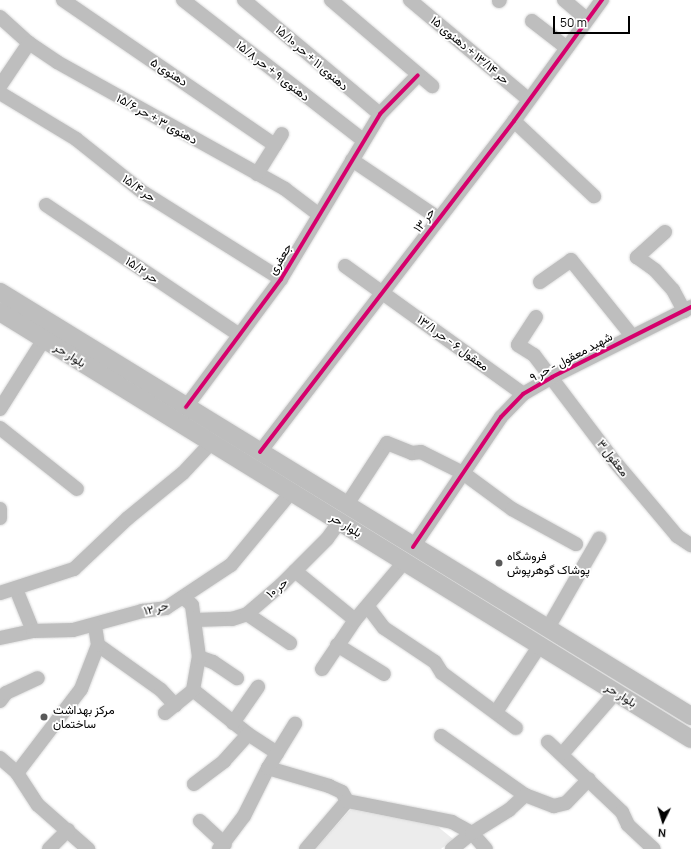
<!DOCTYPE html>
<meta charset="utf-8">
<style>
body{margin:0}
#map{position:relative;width:691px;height:849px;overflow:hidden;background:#fff;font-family:Manrope,Vazirmatn,sans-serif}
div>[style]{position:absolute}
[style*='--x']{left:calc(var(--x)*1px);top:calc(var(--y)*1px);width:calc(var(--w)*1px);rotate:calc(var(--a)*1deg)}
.green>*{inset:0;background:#ececec}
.roads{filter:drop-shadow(0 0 1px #dbdbdb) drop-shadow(0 0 1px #dbdbdb)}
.minor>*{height:14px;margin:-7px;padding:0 7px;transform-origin:7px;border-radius:7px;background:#bebebe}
.major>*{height:18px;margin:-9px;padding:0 9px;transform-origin:9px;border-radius:9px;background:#bebebe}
.cycleway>*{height:4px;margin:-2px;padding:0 2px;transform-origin:2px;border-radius:2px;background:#d6006c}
.dots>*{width:11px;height:11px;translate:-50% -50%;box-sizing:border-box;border:2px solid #fff;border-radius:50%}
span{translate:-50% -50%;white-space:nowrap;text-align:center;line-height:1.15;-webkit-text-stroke:3.5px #fff;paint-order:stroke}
.street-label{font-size:12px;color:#000}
.poi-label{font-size:12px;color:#000}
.left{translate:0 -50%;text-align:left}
.north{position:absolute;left:643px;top:801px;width:40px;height:40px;-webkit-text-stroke:3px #fff;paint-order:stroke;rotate:185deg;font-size:11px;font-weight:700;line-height:16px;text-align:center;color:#000}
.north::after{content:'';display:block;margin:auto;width:14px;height:18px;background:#000;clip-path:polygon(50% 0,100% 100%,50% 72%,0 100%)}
.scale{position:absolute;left:553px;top:16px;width:77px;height:18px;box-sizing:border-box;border:2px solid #000;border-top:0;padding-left:5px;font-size:12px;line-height:14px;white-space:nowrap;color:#000;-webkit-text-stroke:3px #fff;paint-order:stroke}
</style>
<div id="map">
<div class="green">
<i style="clip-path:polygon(351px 809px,437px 826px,453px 839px,441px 849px,315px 849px)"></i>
</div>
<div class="roads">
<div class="minor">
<i style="--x:63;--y:0;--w:257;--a:34.4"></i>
<i style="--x:183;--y:0;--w:228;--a:37.9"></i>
<i style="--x:244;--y:0;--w:177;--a:40"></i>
<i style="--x:331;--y:0;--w:133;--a:40.4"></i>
<i style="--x:410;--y:0;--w:155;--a:40"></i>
<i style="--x:564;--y:0;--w:30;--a:40"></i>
<i style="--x:499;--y:1;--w:1;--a:-45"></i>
<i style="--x:0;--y:17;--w:39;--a:42"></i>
<i style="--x:29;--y:43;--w:34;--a:34"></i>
<i style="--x:57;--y:62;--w:261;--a:29.1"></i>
<i style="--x:285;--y:189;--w:41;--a:37.1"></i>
<i style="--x:532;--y:21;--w:44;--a:37.6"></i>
<i style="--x:0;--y:86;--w:52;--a:-56"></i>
<i style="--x:0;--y:93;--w:89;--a:31.2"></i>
<i style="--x:76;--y:139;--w:87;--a:38.5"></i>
<i style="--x:144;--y:193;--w:162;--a:32.1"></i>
<i style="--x:514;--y:121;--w:110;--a:43.2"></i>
<i style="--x:352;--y:160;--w:104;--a:34"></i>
<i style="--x:257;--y:174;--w:47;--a:-58"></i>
<i style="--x:46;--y:205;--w:231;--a:33.9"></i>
<i style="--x:665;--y:232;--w:38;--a:138"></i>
<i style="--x:637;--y:257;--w:22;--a:36"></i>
<i style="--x:655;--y:270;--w:27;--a:48"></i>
<i style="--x:673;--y:290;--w:24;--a:62"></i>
<i style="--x:345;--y:266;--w:219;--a:35.7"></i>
<i style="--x:540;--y:282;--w:38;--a:-35"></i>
<i style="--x:571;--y:260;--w:97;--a:51.2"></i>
<i style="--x:536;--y:317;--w:33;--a:123"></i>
<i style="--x:518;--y:345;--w:19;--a:32"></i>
<i style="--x:534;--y:355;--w:134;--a:52.9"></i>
<i style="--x:615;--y:462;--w:97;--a:50"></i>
<i style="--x:677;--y:536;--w:17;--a:33"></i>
<i style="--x:186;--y:407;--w:159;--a:-53.4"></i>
<i style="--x:281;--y:279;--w:192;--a:-59"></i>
<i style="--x:380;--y:114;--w:54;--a:-45.7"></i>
<i style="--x:0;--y:409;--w:83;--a:-57.8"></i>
<i style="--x:0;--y:428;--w:98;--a:38.4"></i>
<i style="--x:260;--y:452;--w:417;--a:-52.5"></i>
<i style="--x:514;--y:121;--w:150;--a:-54"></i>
<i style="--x:346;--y:506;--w:75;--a:-56.9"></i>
<i style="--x:387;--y:443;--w:27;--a:22"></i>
<i style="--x:412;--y:453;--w:9;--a:-6"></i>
<i style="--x:421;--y:452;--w:47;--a:26.6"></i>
<i style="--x:463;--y:473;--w:61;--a:36.3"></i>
<i style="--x:512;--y:509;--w:73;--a:28.7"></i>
<i style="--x:0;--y:509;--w:9;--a:90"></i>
<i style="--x:413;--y:547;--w:157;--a:-55.9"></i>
<i style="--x:501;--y:417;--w:32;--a:-46"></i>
<i style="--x:523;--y:394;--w:34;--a:-30"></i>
<i style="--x:552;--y:377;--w:156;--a:-26.7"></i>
<i style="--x:295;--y:571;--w:77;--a:39.2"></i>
<i style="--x:16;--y:589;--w:45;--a:68"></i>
<i style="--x:0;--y:593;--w:78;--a:-18"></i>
<i style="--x:74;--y:569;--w:74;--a:-43.4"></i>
<i style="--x:128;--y:518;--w:71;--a:-39.3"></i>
<i style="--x:183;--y:473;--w:42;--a:-46.9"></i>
<i style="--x:368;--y:607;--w:26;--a:53"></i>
<i style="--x:384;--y:628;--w:61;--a:33.7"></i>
<i style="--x:435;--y:662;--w:13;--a:58"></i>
<i style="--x:442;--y:673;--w:92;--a:36.6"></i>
<i style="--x:247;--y:614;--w:52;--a:34"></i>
<i style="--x:195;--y:620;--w:37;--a:-2"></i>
<i style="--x:232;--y:619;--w:16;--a:-18"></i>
<i style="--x:247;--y:614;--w:45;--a:-40.5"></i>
<i style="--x:281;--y:585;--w:65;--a:-45"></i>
<i style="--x:327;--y:539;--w:22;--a:-54"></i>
<i style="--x:548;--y:628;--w:103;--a:-60.2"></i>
<i style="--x:0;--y:638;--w:34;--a:-12"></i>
<i style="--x:33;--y:631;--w:40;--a:-1.4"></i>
<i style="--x:73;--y:630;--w:72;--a:-15.4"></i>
<i style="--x:142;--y:611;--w:24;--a:-7"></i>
<i style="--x:166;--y:608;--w:78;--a:-33.5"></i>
<i style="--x:231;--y:565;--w:96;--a:-50.5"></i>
<i style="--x:98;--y:645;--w:77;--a:35.5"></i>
<i style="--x:161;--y:690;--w:21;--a:47"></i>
<i style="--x:337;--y:645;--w:55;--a:31.7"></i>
<i style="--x:199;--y:657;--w:15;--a:20"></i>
<i style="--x:213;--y:662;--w:29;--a:34"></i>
<i style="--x:322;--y:669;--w:59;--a:-56"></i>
<i style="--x:355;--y:620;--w:77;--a:-49.7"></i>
<i style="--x:193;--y:690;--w:70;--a:38.7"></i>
<i style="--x:248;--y:734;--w:35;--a:33"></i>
<i style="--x:0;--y:701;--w:10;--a:-53"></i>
<i style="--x:6;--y:693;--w:35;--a:-25"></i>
<i style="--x:496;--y:712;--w:80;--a:-56.7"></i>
<i style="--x:165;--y:713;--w:36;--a:-39"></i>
<i style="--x:193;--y:690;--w:34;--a:-80"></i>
<i style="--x:199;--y:657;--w:52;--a:-97.7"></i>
<i style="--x:192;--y:605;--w:11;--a:-139"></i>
<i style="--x:233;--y:723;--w:44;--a:-55.2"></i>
<i style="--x:441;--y:736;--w:103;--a:35.1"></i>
<i style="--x:525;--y:795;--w:31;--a:21"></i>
<i style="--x:554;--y:806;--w:12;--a:-14"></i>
<i style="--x:566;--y:803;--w:33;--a:-46"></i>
<i style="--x:548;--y:742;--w:102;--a:43.4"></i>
<i style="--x:622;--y:812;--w:14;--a:65"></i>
<i style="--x:628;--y:825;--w:35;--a:43"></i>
<i style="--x:563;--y:753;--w:72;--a:-49"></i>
<i style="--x:0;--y:758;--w:23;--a:41"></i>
<i style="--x:17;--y:773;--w:38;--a:57"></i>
<i style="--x:38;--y:805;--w:67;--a:41.3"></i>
<i style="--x:268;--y:768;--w:64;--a:16.4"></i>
<i style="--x:329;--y:786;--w:14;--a:25"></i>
<i style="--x:342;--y:792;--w:10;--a:61"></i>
<i style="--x:17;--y:773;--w:106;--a:-52.7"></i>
<i style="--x:81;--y:689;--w:47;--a:-68.9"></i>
<i style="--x:98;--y:645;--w:20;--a:-99"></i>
<i style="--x:194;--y:784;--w:38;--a:-37"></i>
<i style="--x:224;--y:761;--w:36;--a:-48"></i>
<i style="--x:200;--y:821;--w:34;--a:43"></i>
<i style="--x:49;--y:849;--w:27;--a:-45"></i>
<i style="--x:219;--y:849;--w:41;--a:-52.9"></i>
<i style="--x:244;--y:816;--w:54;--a:-63.4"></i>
<i style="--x:268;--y:768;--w:52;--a:-58.5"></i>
<i style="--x:306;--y:849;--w:63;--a:-49.5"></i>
<i style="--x:347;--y:801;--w:107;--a:11.3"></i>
<i style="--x:452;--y:822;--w:23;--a:29"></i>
<i style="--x:472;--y:833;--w:21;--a:49"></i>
<i style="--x:452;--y:849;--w:26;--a:-39"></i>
<i style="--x:472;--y:833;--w:44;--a:-31.9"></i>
<i style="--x:509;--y:810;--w:22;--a:-43"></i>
</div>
<div class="major">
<i style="--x:0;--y:292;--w:811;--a:31.53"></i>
<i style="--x:0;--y:312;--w:812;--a:31.71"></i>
</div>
</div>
<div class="cycleway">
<i style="--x:186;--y:407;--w:159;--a:-53.4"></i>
<i style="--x:281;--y:279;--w:192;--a:-59"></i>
<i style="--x:380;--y:114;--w:54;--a:-45.7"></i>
<i style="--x:260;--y:452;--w:417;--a:-52.5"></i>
<i style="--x:514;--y:121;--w:150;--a:-54"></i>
<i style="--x:413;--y:547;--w:157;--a:-55.9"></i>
<i style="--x:501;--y:417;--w:32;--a:-46"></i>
<i style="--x:523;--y:394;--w:34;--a:-30"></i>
<i style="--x:552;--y:377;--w:156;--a:-26.7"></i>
</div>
<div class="dots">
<i style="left:499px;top:563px;background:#595959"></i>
<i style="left:44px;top:717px;background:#595959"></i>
</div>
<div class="street-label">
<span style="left:470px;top:50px;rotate:40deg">حر ۱۳/۱۴ + دهنوی ۱۵</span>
<span style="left:312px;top:58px;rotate:41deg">دهنوی ۱۱ + حر ۱۵/۱۰</span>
<span style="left:273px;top:71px;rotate:38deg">دهنوی ۹ + حر ۱۵/۸</span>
<span style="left:169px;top:72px;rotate:33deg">دهنوی ۵</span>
<span style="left:157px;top:119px;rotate:29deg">دهنوی ۳ + حر ۱۵/۶</span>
<span style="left:139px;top:188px;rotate:35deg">حر ۱۵/۴</span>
<span style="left:424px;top:220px;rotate:-53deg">حر ۱۳</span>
<span style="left:280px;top:259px;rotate:-59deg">جعفری</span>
<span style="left:142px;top:270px;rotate:34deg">حر ۱۵/۲</span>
<span style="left:453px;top:343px;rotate:36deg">معقول ۶ - حر ۱۳/۱</span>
<span style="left:70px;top:355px;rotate:32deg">بلوار حر</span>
<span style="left:571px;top:357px;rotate:-28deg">شهید معقول - حر ۹</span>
<span style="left:613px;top:458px;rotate:52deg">معقول ۳</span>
<span style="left:346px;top:525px;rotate:32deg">بلوار حر</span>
<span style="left:277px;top:588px;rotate:-41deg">حر ۱۰</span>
<span style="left:156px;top:608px;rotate:-14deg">حر ۱۲</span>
<span style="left:621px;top:695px;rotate:32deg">بلوار حر</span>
</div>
<div class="poi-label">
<span class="left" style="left:507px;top:563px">فروشگاه<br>پوشاک گوهرپوش</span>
<span class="left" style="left:53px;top:717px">مرکز بهداشت<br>ساختمان</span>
</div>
<div class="north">N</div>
<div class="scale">50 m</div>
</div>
